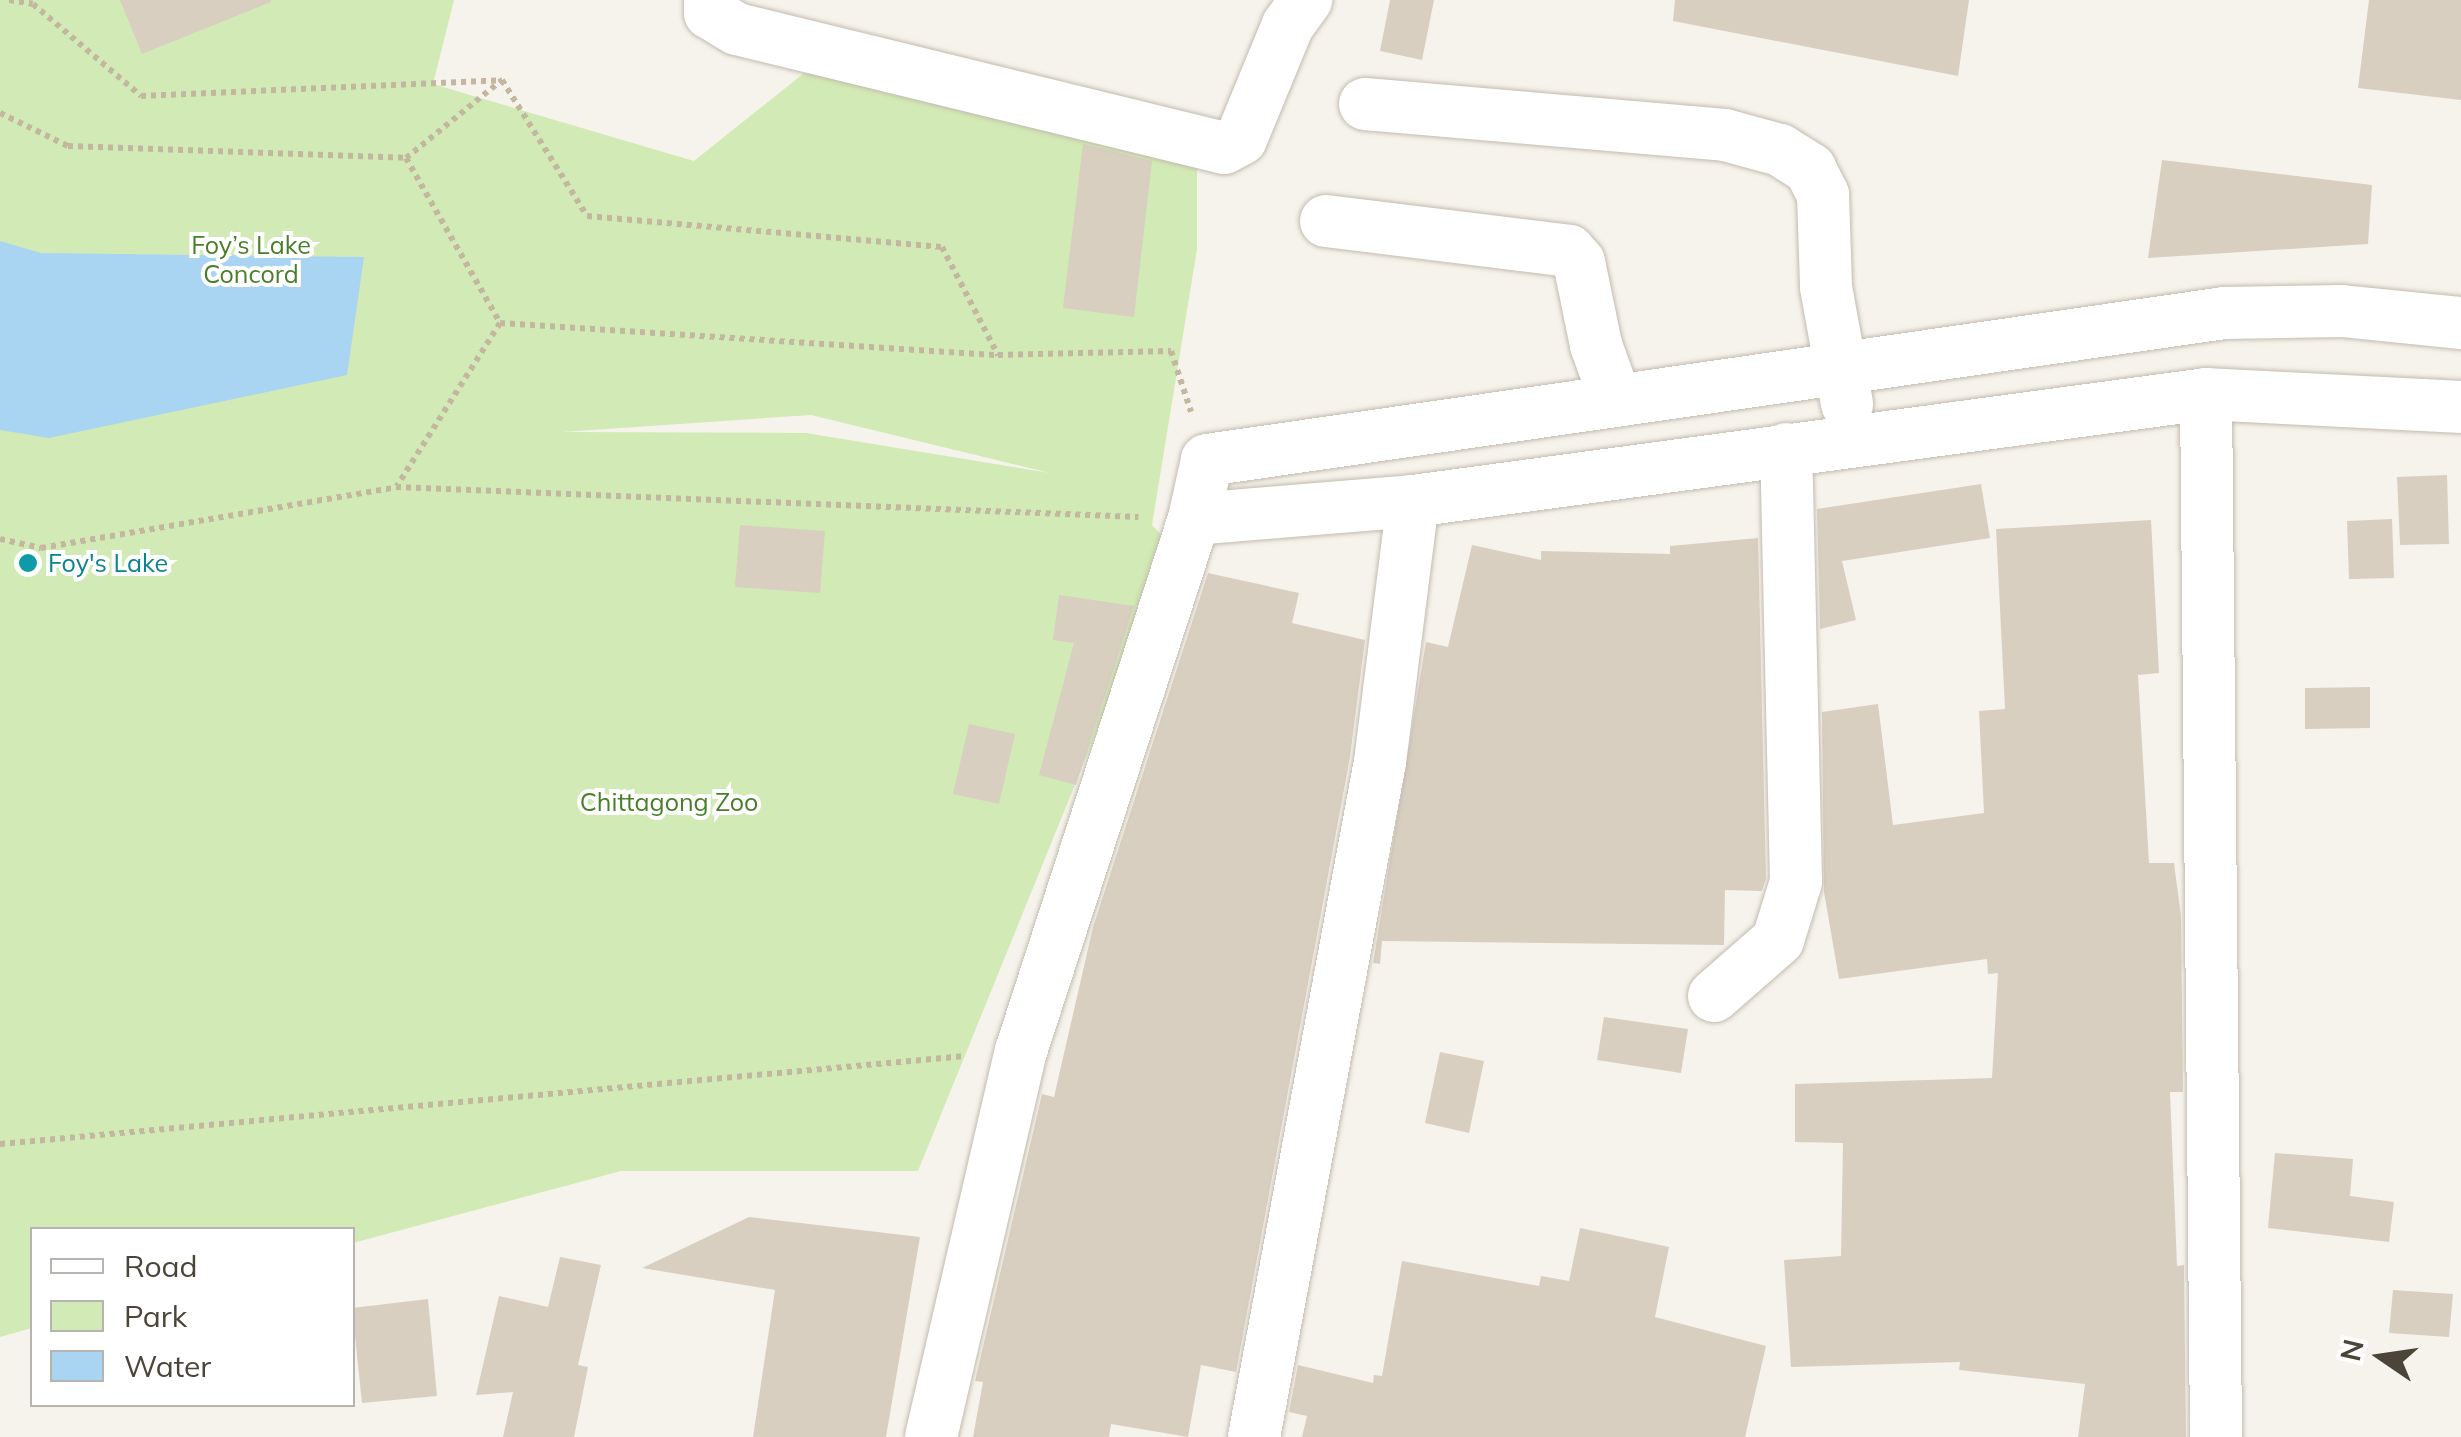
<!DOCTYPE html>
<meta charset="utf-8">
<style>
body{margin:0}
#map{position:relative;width:2461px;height:1437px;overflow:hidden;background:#f6f3ec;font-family:Mulish,sans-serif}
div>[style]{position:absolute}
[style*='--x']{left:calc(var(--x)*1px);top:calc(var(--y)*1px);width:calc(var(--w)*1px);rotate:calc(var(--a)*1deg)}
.green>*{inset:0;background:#d2eab5}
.water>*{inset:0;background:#a9d4f2}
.building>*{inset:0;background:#d8cfc1}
.path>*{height:6px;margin-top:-3px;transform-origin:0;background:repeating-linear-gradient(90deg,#c4b79f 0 5px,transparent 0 10px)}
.roads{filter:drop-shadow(0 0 2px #c2bbae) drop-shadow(0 0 2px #c2bbae)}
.minor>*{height:52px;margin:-26px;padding:0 26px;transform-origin:26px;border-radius:26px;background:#fff}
.dots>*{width:28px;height:28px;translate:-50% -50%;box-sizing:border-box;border:5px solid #fff;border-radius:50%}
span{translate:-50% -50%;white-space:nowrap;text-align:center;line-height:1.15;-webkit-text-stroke:8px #fff;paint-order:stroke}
.park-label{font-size:25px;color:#4a7f2a}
.culture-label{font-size:25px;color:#0d838f}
.left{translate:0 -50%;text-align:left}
.legend{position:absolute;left:30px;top:1227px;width:325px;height:180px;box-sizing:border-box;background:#fff;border:2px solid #b7b4b0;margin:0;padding:12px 18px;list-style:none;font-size:30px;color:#4b4439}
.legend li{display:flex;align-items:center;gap:20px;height:50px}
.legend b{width:50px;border:2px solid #b7b4b0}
.north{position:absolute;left:2331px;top:1307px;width:100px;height:100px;-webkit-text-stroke:8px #fff;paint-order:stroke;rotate:283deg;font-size:28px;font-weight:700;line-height:40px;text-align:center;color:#4b4439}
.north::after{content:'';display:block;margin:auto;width:35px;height:45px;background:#4b4439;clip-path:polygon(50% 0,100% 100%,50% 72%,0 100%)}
</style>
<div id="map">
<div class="green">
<i style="clip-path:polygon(evenodd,0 0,454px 0,433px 84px,694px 161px,823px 58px,1197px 120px,1197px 249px,1152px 525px,1172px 546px,918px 1171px,621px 1171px,353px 1243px,352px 1230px,32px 1230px,32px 1328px,0 1337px,0 0,811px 415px,1050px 473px,806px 433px,562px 432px,811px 415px)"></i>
</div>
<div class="water">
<i style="clip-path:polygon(0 241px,41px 253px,364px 257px,347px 375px,49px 438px,0 430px)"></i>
</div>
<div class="building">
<i style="clip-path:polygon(120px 0,271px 0,271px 2px,142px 54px)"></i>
<i style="clip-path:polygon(1390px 0,1434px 0,1422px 60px,1380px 51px)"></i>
<i style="clip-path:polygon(1675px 0,1969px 0,1958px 76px,1673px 21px)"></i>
<i style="clip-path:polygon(2369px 0,2461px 0,2461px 100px,2358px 88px)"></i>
<i style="clip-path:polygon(1083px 144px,1152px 161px,1134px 317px,1063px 308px)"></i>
<i style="clip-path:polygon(2162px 160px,2372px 185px,2368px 244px,2148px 258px)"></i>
<i style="clip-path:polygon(2447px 475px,2449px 544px,2400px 545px,2397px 477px)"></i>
<i style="clip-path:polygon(1981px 484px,1990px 538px,1842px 561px,1856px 620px,1820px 629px,1817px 509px)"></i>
<i style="clip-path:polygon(2392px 519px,2394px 578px,2349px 579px,2347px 521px)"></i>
<i style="clip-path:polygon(2151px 520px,2159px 673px,2138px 675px,2149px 863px,2174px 863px,2181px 916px,2183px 1092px,2170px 1092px,2177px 1266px,2184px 1265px,2186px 1437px,2078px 1437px,2085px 1384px,1959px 1370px,1960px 1362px,1791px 1367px,1784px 1260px,1841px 1256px,1843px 1143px,1795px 1142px,1795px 1084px,1992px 1078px,1998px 973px,1988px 974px,1987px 959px,1839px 979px,1824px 892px,1822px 712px,1878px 704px,1893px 825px,1984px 813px,1979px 711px,2005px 709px,1996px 529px)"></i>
<i style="clip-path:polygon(740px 525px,825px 531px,820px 593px,735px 587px)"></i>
<i style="clip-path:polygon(1758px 538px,1766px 878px,1762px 891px,1725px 890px,1724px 945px,1382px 941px,1380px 964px,1373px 963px,1426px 642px,1448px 647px,1472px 545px,1541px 560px,1541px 551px,1670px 554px,1670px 546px)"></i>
<i style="clip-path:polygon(1208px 573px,1299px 593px,1292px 623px,1365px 640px,1350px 757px,1236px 1372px,1201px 1365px,1188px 1437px,1111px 1424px,1109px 1437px,973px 1437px,983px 1382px,975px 1381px,1042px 1094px,1054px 1097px,1093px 927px)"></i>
<i style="clip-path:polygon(1059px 595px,1134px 606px,1076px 785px,1039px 775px,1074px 643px,1053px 640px)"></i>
<i style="clip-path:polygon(2370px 687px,2370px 728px,2305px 729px,2305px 688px)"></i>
<i style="clip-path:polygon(969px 724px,1015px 734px,999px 804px,953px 794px)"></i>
<i style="clip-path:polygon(1604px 1017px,1688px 1029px,1681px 1073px,1597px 1060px)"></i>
<i style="clip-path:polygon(1440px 1052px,1484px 1061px,1469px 1133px,1425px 1123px)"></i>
<i style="clip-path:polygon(2275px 1153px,2353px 1159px,2350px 1196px,2394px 1202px,2389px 1242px,2268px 1228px)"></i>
<i style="clip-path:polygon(749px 1217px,920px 1237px,886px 1437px,753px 1437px,775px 1290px,642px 1268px)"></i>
<i style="clip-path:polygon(1580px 1228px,1669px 1247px,1655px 1317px,1766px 1346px,1745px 1437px,1302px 1437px,1307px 1416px,1289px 1412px,1298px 1365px,1373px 1383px,1374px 1375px,1382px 1376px,1402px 1261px,1539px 1286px,1541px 1276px,1569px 1281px)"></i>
<i style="clip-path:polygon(560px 1257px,601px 1265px,578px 1365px,588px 1367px,574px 1437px,503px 1437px,513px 1392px,476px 1395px,499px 1296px,548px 1307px)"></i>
<i style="clip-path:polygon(2393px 1290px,2453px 1294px,2449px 1337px,2389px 1333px)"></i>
<i style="clip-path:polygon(428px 1299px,437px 1396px,362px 1403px,352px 1308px)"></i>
</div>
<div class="path">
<i style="--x:9;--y:0;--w:24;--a:9"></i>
<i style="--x:33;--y:4;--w:142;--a:40.4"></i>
<i style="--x:141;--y:96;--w:361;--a:-2.5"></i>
<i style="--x:502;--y:80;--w:160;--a:58"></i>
<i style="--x:587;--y:216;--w:356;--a:5"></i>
<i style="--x:942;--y:247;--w:122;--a:62.6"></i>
<i style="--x:998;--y:355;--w:173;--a:-1.3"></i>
<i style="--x:1171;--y:351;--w:64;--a:71.8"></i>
<i style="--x:0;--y:113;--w:76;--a:25.9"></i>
<i style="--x:68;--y:146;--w:338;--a:2"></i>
<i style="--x:406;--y:158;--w:190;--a:60.3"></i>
<i style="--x:500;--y:323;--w:193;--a:122.3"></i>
<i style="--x:406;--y:158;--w:124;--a:-39.1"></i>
<i style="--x:500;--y:323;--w:499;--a:3.7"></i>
<i style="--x:0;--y:539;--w:42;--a:12.4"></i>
<i style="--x:41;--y:548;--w:360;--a:-9.7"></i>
<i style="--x:396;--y:487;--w:743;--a:2.32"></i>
<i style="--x:0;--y:1144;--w:969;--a:-5.21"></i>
</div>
<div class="roads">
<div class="minor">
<i style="--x:710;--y:0;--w:13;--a:90"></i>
<i style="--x:710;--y:13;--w:31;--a:31"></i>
<i style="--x:737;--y:29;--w:501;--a:13.73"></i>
<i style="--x:1224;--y:148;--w:19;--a:-28"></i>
<i style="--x:1241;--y:139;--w:123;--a:-67.6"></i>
<i style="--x:1288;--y:25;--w:31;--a:-54"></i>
<i style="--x:1365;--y:104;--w:361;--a:4.9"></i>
<i style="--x:1725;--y:135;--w:57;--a:15.3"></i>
<i style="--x:1780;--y:150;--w:36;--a:32"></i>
<i style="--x:1810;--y:169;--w:29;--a:63"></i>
<i style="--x:1823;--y:195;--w:92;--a:88.1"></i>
<i style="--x:1826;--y:287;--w:119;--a:79.8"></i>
<i style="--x:1326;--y:221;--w:245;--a:7"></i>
<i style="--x:1569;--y:251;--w:15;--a:48"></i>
<i style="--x:1579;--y:262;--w:85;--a:78.4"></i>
<i style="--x:1596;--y:345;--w:59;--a:70.3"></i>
<i style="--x:2206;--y:394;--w:1043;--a:89.45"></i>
<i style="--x:1194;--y:519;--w:220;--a:-4.7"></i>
<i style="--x:1413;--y:501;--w:800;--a:-7.68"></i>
<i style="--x:2206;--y:394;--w:255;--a:2.9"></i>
<i style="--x:1714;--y:996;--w:85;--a:-41.2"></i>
<i style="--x:1778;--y:940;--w:61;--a:-72.8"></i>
<i style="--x:1796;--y:882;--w:433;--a:-91.3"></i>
<i style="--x:931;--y:1437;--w:396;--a:-76.9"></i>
<i style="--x:1021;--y:1051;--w:559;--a:-71.99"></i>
<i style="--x:1194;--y:519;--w:60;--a:-77.6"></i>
<i style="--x:1207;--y:460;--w:1028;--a:-8.22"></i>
<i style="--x:2224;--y:313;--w:118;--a:-1"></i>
<i style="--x:2342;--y:311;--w:120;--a:5.8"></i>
<i style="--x:1254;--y:1437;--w:687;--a:-79.43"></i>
<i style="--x:1380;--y:762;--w:263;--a:-82.8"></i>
</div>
</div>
<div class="dots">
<i style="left:28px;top:563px;background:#0f9aa8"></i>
</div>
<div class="park-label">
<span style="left:251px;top:260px">Foy’s Lake<br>Concord</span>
<span style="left:669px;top:802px">Chittagong Zoo</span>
</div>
<div class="culture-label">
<span class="left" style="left:48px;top:563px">Foy's Lake</span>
</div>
<ul class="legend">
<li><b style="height:12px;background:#fff"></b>Road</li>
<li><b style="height:28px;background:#d2eab5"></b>Park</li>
<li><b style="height:28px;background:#a9d4f2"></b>Water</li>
</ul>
<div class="north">N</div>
</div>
